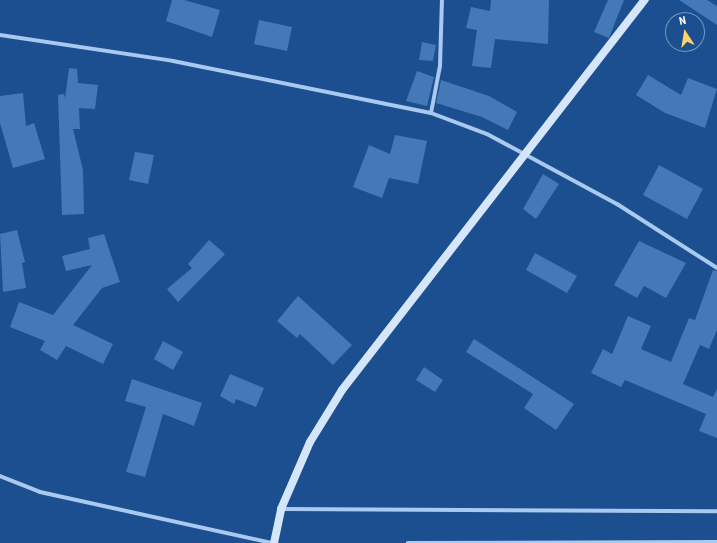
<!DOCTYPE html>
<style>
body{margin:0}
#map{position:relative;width:717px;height:543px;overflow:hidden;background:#1b4f8f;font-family:"Roboto Condensed",sans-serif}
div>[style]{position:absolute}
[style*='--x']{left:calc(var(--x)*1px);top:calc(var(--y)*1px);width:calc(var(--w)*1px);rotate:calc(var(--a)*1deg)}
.building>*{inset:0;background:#4478b7}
.lane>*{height:3px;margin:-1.5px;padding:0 1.5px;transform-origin:1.5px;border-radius:1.5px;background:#a9c9ee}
.street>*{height:4px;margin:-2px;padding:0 2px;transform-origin:2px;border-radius:2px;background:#a9c9ee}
.secondary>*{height:8px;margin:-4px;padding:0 4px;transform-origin:4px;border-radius:4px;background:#d6e6fa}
span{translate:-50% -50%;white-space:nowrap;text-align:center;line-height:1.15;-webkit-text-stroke:3.5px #1b4f8f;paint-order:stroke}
.north{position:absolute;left:665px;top:12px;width:40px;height:40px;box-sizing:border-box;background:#1b4f8f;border:1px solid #7695bc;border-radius:50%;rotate:348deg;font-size:11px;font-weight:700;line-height:16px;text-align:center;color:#fff}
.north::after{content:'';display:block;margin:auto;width:14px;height:18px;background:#ffd166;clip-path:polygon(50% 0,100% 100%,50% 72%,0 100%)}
</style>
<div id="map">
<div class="building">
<i style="clip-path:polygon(172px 0,184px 0,220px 10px,212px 37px,166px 21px)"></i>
<i style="clip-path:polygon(491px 0,549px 0,548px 44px,495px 39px,491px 68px,472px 66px,477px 30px,466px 28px,471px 7px,490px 11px)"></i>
<i style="clip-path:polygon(608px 0,624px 0,609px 38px,594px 32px)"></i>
<i style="clip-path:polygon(679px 0,707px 0,717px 6px,717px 25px)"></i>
<i style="clip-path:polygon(259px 20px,292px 27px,287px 51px,254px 44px)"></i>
<i style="clip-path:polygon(422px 42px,436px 45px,433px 61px,419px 60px)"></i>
<i style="clip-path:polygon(69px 68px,77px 69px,78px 83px,98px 85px,95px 109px,79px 108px,80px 129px,73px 129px,83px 170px,84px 214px,62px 215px,58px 95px,64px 94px,65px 98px)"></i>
<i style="clip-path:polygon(417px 71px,434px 77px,427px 106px,406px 101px)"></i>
<i style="clip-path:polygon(648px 75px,681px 95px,688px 78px,717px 89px,705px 128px,665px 113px,636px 95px)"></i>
<i style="clip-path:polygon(441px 80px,489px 96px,517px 112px,508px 130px,482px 117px,436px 103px)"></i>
<i style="clip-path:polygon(23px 93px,26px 126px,34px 123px,45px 159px,13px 168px,0 123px,0 96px)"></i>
<i style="clip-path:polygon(395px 135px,427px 141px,418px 184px,389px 178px,382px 198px,353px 187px,369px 145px,390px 154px)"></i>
<i style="clip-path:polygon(135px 152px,154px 155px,148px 184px,129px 180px)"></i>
<i style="clip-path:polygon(659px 165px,703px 189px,687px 219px,643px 195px)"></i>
<i style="clip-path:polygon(543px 174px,559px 184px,536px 219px,523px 209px)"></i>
<i style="clip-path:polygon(17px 230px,25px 262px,22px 263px,26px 288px,3px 292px,0 234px)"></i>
<i style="clip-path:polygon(104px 234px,120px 282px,102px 288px,73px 325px,113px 344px,103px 364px,66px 346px,57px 360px,40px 350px,45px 341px,10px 327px,19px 302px,53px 315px,92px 265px,66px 271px,62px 256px,90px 249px,88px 238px)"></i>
<i style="clip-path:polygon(209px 240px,225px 254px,178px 302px,167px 289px,192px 268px,188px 264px)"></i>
<i style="clip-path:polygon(639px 241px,686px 263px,666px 298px,644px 286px,637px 298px,614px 285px)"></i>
<i style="clip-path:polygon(535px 253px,577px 276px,567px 293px,526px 270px)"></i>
<i style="clip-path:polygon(713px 270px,717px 271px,717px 330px,709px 349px,700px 345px,683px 384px,713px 397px,717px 389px,717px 438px,699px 431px,706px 414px,625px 380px,621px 387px,591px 373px,603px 349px,612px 354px,628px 316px,651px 326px,641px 349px,671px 362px,689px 318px,695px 320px)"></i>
<i style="clip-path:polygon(298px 296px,352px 345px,333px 365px,300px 334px,297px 338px,277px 321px)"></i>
<i style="clip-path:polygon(474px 339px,574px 404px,556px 430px,524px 408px,533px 394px,466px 352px)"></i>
<i style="clip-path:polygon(163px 341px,183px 352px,173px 370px,154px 359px)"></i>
<i style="clip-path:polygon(424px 367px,443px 380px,435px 392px,416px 380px)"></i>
<i style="clip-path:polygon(230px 374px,264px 388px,256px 407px,236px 399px,234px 404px,220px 396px)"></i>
<i style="clip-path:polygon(132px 379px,202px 403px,194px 426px,163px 414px,145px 477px,126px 472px,146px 407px,125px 401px)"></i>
</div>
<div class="lane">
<i style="--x:407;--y:542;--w:310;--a:-0.2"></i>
</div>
<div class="street">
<i style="--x:0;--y:35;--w:175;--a:8.5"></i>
<i style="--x:173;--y:61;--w:263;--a:11.4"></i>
<i style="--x:431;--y:113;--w:60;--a:20.6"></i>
<i style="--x:487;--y:134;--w:148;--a:28.3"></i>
<i style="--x:617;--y:204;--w:119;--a:32.6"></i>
<i style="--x:431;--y:113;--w:48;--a:-79.2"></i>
<i style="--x:440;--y:66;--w:66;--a:-88.3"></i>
<i style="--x:0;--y:476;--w:43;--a:21.8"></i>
<i style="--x:40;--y:492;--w:237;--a:12.4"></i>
<i style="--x:282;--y:509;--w:435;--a:0.3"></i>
</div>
<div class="secondary">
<i style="--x:274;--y:543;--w:35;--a:-78"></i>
<i style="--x:281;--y:509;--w:73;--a:-66.6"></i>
<i style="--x:310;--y:442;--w:61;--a:-58.4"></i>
<i style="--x:342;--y:390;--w:494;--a:-52.2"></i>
</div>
<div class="north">N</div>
</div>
